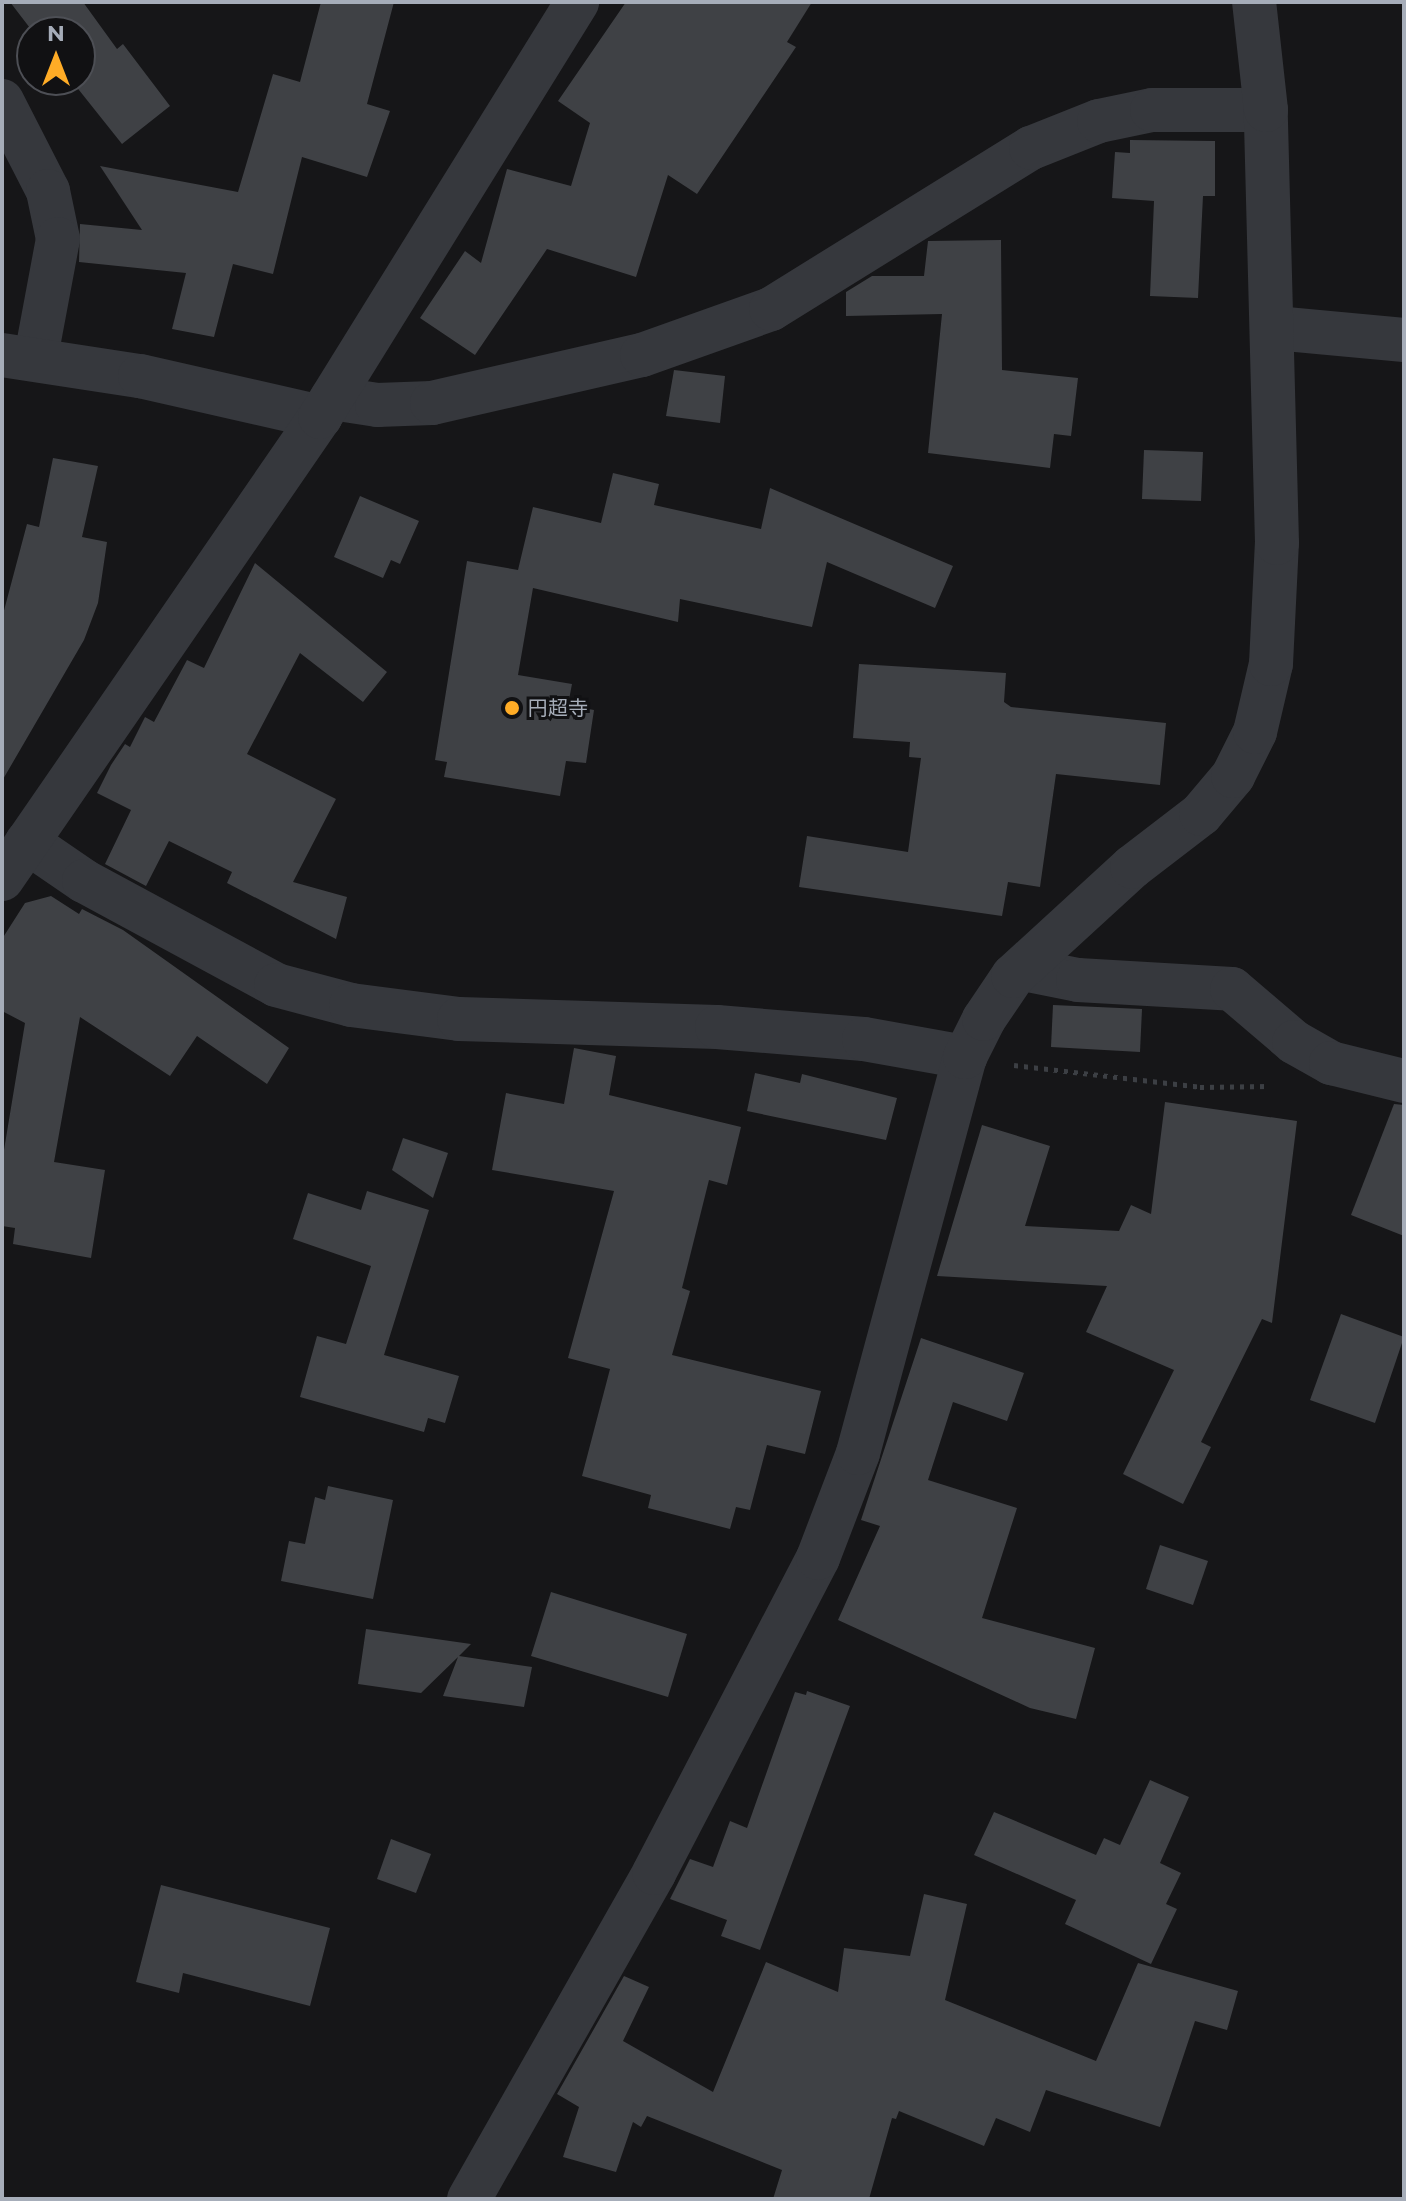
<!DOCTYPE html>
<meta charset="utf-8">
<style>
body{margin:0}
#map{position:relative;width:1406px;height:2201px;overflow:hidden;background:#161618;font-family:Montserrat,"Noto Sans JP",sans-serif}
div>[style]{position:absolute}
[style*='--x']{left:calc(var(--x)*1px);top:calc(var(--y)*1px);width:calc(var(--w)*1px);rotate:calc(var(--a)*1deg)}
.building>*{inset:0;background:#3f4145}
.path>*{height:5px;margin-top:-2.5px;transform-origin:0;background:repeating-linear-gradient(90deg,#3c3f44 0 4px,transparent 0 10px)}
.minor>*{height:44px;margin:-22px;padding:0 22px;transform-origin:22px;border-radius:22px;background:#36383d}
.dots>*{width:22px;height:22px;translate:-50% -50%;box-sizing:border-box;border:4px solid #111113;border-radius:50%}
span{translate:-50% -50%;white-space:nowrap;text-align:center;line-height:1.15;-webkit-text-stroke:6px #111113;paint-order:stroke}
.poi-label{font-size:20px;color:#a6adb9}
.left{translate:0 -50%;text-align:left}
.frame{position:absolute;inset:0;border:4px solid #a6adb9;pointer-events:none}
.north{position:absolute;left:16px;top:16px;width:80px;height:80px;box-sizing:border-box;background:#111113;border:2px solid #4d4f55;border-radius:50%;rotate:0deg;font-size:22px;font-weight:700;line-height:32px;text-align:center;color:#a6adb9}
.north::after{content:'';display:block;margin:auto;width:28px;height:36px;background:#ffac26;clip-path:polygon(50% 0,100% 100%,50% 72%,0 100%)}
</style>
<div id="map">
<div class="building">
<i style="clip-path:polygon(10px 2px,83px 2px,117px 49px,123px 44px,170px 106px,122px 144px,71px 80px,80px 80px,80px 32px,33px 32px)"></i>
<i style="clip-path:polygon(321px 2px,394px 2px,367px 104px,390px 111px,367px 177px,302px 157px,273px 274px,233px 264px,214px 337px,172px 329px,186px 273px,79px 262px,80px 224px,142px 230px,100px 166px,238px 192px,273px 74px,300px 82px)"></i>
<i style="clip-path:polygon(626px 2px,812px 2px,787px 42px,796px 47px,697px 194px,668px 175px,636px 277px,547px 249px,475px 355px,420px 318px,465px 251px,481px 263px,507px 169px,571px 186px,590px 123px,558px 101px)"></i>
<i style="clip-path:polygon(1130px 140px,1215px 141px,1215px 196px,1203px 196px,1198px 298px,1150px 296px,1154px 201px,1112px 198px,1115px 152px,1130px 153px)"></i>
<i style="clip-path:polygon(1001px 240px,1002px 370px,1078px 378px,1071px 436px,1054px 434px,1050px 468px,928px 453px,942px 314px,846px 316px,846px 292px,872px 276px,924px 276px,928px 241px)"></i>
<i style="clip-path:polygon(674px 370px,725px 376px,720px 423px,666px 416px)"></i>
<i style="clip-path:polygon(1144px 450px,1203px 452px,1201px 501px,1142px 499px)"></i>
<i style="clip-path:polygon(53px 458px,98px 466px,82px 537px,107px 542px,98px 603px,84px 640px,2px 781px,2px 618px,27px 524px,39px 527px)"></i>
<i style="clip-path:polygon(613px 473px,659px 484px,654px 505px,761px 529px,770px 488px,953px 566px,935px 608px,827px 562px,812px 627px,680px 599px,678px 622px,533px 588px,518px 675px,572px 684px,568px 705px,594px 710px,586px 763px,566px 761px,560px 796px,444px 777px,447px 762px,435px 760px,467px 561px,518px 570px,533px 507px,601px 523px)"></i>
<i style="clip-path:polygon(360px 496px,419px 521px,400px 564px,391px 560px,383px 578px,334px 557px)"></i>
<i style="clip-path:polygon(255px 563px,387px 672px,363px 702px,300px 653px,247px 754px,336px 799px,293px 882px,347px 897px,336px 939px,227px 883px,232px 872px,169px 841px,146px 886px,105px 864px,131px 810px,97px 793px,111px 765px,125px 744px,130px 747px,145px 717px,154px 722px,187px 660px,204px 668px)"></i>
<i style="clip-path:polygon(859px 664px,1006px 673px,1004px 702px,1011px 707px,1166px 723px,1160px 785px,1056px 774px,1040px 887px,1008px 882px,1002px 916px,799px 887px,807px 836px,908px 852px,921px 758px,909px 757px,910px 742px,853px 738px)"></i>
<i style="clip-path:polygon(51px 896px,79px 914px,82px 909px,123px 930px,289px 1048px,267px 1084px,197px 1036px,170px 1076px,80px 1017px,54px 1162px,105px 1170px,91px 1258px,13px 1244px,15px 1228px,2px 1226px,2px 1162px,25px 1023px,2px 1011px,2px 939px,25px 903px)"></i>
<i style="clip-path:polygon(1053px 1005px,1142px 1009px,1140px 1052px,1051px 1047px)"></i>
<i style="clip-path:polygon(574px 1048px,616px 1056px,609px 1095px,741px 1127px,727px 1185px,709px 1180px,682px 1288px,690px 1291px,672px 1355px,821px 1391px,805px 1454px,767px 1445px,750px 1510px,736px 1507px,730px 1529px,648px 1508px,651px 1495px,582px 1476px,610px 1369px,568px 1358px,614px 1191px,492px 1170px,506px 1093px,564px 1104px)"></i>
<i style="clip-path:polygon(755px 1073px,800px 1083px,802px 1074px,897px 1098px,886px 1140px,747px 1111px)"></i>
<i style="clip-path:polygon(1165px 1102px,1297px 1121px,1272px 1323px,1262px 1319px,1201px 1442px,1211px 1447px,1183px 1504px,1123px 1474px,1174px 1370px,1086px 1332px,1107px 1286px,937px 1276px,982px 1125px,1050px 1146px,1025px 1226px,1119px 1231px,1131px 1205px,1151px 1214px)"></i>
<i style="clip-path:polygon(1394px 1104px,1404px 1105px,1404px 1236px,1351px 1215px)"></i>
<i style="clip-path:polygon(403px 1138px,448px 1153px,433px 1198px,392px 1170px)"></i>
<i style="clip-path:polygon(367px 1191px,429px 1210px,384px 1355px,459px 1376px,445px 1423px,428px 1418px,424px 1432px,300px 1397px,317px 1336px,346px 1344px,371px 1266px,293px 1239px,308px 1193px,361px 1210px)"></i>
<i style="clip-path:polygon(1341px 1314px,1404px 1337px,1375px 1423px,1310px 1400px)"></i>
<i style="clip-path:polygon(921px 1338px,1024px 1373px,1007px 1421px,953px 1402px,928px 1480px,1017px 1508px,982px 1618px,1095px 1648px,1076px 1719px,1030px 1708px,838px 1620px,880px 1526px,861px 1520px)"></i>
<i style="clip-path:polygon(328px 1486px,393px 1500px,373px 1599px,281px 1581px,289px 1541px,305px 1544px,315px 1497px,325px 1500px)"></i>
<i style="clip-path:polygon(1160px 1545px,1208px 1561px,1193px 1605px,1146px 1589px)"></i>
<i style="clip-path:polygon(551px 1592px,687px 1634px,668px 1697px,531px 1656px)"></i>
<i style="clip-path:polygon(366px 1629px,471px 1644px,459px 1656px,532px 1667px,524px 1707px,443px 1696px,458px 1657px,421px 1693px,358px 1684px)"></i>
<i style="clip-path:polygon(807px 1691px,850px 1706px,760px 1950px,721px 1936px,727px 1920px,670px 1899px,690px 1859px,713px 1867px,730px 1821px,747px 1828px,795px 1692px,806px 1695px)"></i>
<i style="clip-path:polygon(1150px 1780px,1189px 1797px,1160px 1863px,1181px 1873px,1166px 1904px,1177px 1909px,1151px 1964px,1065px 1924px,1076px 1900px,974px 1855px,994px 1812px,1096px 1855px,1104px 1838px,1120px 1845px)"></i>
<i style="clip-path:polygon(391px 1839px,431px 1854px,416px 1893px,377px 1879px)"></i>
<i style="clip-path:polygon(161px 1885px,330px 1928px,310px 2006px,183px 1973px,179px 1993px,136px 1982px)"></i>
<i style="clip-path:polygon(924px 1894px,967px 1904px,945px 2000px,1096px 2061px,1138px 1963px,1238px 1991px,1227px 2030px,1195px 2021px,1160px 2127px,1046px 2090px,1030px 2132px,996px 2118px,984px 2146px,899px 2111px,896px 2119px,892px 2118px,869px 2199px,773px 2199px,782px 2170px,647px 2116px,641px 2127px,633px 2122px,616px 2172px,563px 2157px,579px 2107px,557px 2094px,624px 1976px,649px 1987px,623px 2041px,713px 2092px,766px 1962px,838px 1992px,844px 1948px,910px 1956px)"></i>
</div>
<div class="path">
<i style="--x:1014;--y:1065;--w:187;--a:6.7"></i>
<i style="--x:1200;--y:1087;--w:70;--a:-0.8"></i>
</div>
<div class="minor">
<i style="--x:2;--y:101;--w:101;--a:62.9"></i>
<i style="--x:48;--y:191;--w:49;--a:78.2"></i>
<i style="--x:58;--y:239;--w:119;--a:100.6"></i>
<i style="--x:1275;--y:328;--w:130;--a:5.3"></i>
<i style="--x:2;--y:355;--w:140;--a:8.7"></i>
<i style="--x:140;--y:376;--w:185;--a:12.8"></i>
<i style="--x:332;--y:398;--w:46;--a:8.8"></i>
<i style="--x:377;--y:405;--w:55;--a:-2.1"></i>
<i style="--x:432;--y:403;--w:215;--a:-12.9"></i>
<i style="--x:642;--y:355;--w:137;--a:-19.6"></i>
<i style="--x:771;--y:309;--w:306;--a:-31.8"></i>
<i style="--x:1031;--y:148;--w:73;--a:-21.7"></i>
<i style="--x:1099;--y:121;--w:54;--a:-11.7"></i>
<i style="--x:1152;--y:110;--w:114;--a:0"></i>
<i style="--x:27;--y:842;--w:69;--a:34.4"></i>
<i style="--x:84;--y:881;--w:218;--a:28.4"></i>
<i style="--x:276;--y:985;--w:78;--a:14.9"></i>
<i style="--x:351;--y:1005;--w:109;--a:7.4"></i>
<i style="--x:459;--y:1019;--w:258;--a:1.8"></i>
<i style="--x:717;--y:1027;--w:147;--a:4.7"></i>
<i style="--x:864;--y:1039;--w:103;--a:10.1"></i>
<i style="--x:2;--y:879;--w:561;--a:-55.46"></i>
<i style="--x:320;--y:417;--w:488;--a:-58.2"></i>
<i style="--x:1023;--y:969;--w:56;--a:11.3"></i>
<i style="--x:1078;--y:980;--w:154;--a:3.3"></i>
<i style="--x:1232;--y:989;--w:82;--a:40.5"></i>
<i style="--x:1294;--y:1042;--w:43;--a:29.6"></i>
<i style="--x:1331;--y:1063;--w:75;--a:13.9"></i>
<i style="--x:469;--y:2199;--w:375;--a:-60.4"></i>
<i style="--x:654;--y:1873;--w:355;--a:-62.5"></i>
<i style="--x:818;--y:1558;--w:112;--a:-69.1"></i>
<i style="--x:858;--y:1453;--w:410;--a:-74.9"></i>
<i style="--x:965;--y:1057;--w:42;--a:-63.4"></i>
<i style="--x:984;--y:1019;--w:52;--a:-56"></i>
<i style="--x:1013;--y:976;--w:161;--a:-42.5"></i>
<i style="--x:1132;--y:867;--w:87;--a:-37.5"></i>
<i style="--x:1201;--y:814;--w:50;--a:-49.9"></i>
<i style="--x:1233;--y:776;--w:49;--a:-63.4"></i>
<i style="--x:1255;--y:732;--w:70;--a:-76.8"></i>
<i style="--x:1271;--y:664;--w:121;--a:-87.2"></i>
<i style="--x:1277;--y:543;--w:433;--a:-91.5"></i>
<i style="--x:1266;--y:110;--w:109;--a:-96.3"></i>
</div>
<div class="dots">
<i style="left:512px;top:708px;background:#ffac26"></i>
</div>
<div class="poi-label">
<span class="left" style="left:528px;top:708px">円超寺</span>
</div>
<div class="frame"></div>
<div class="north">N</div>
</div>
